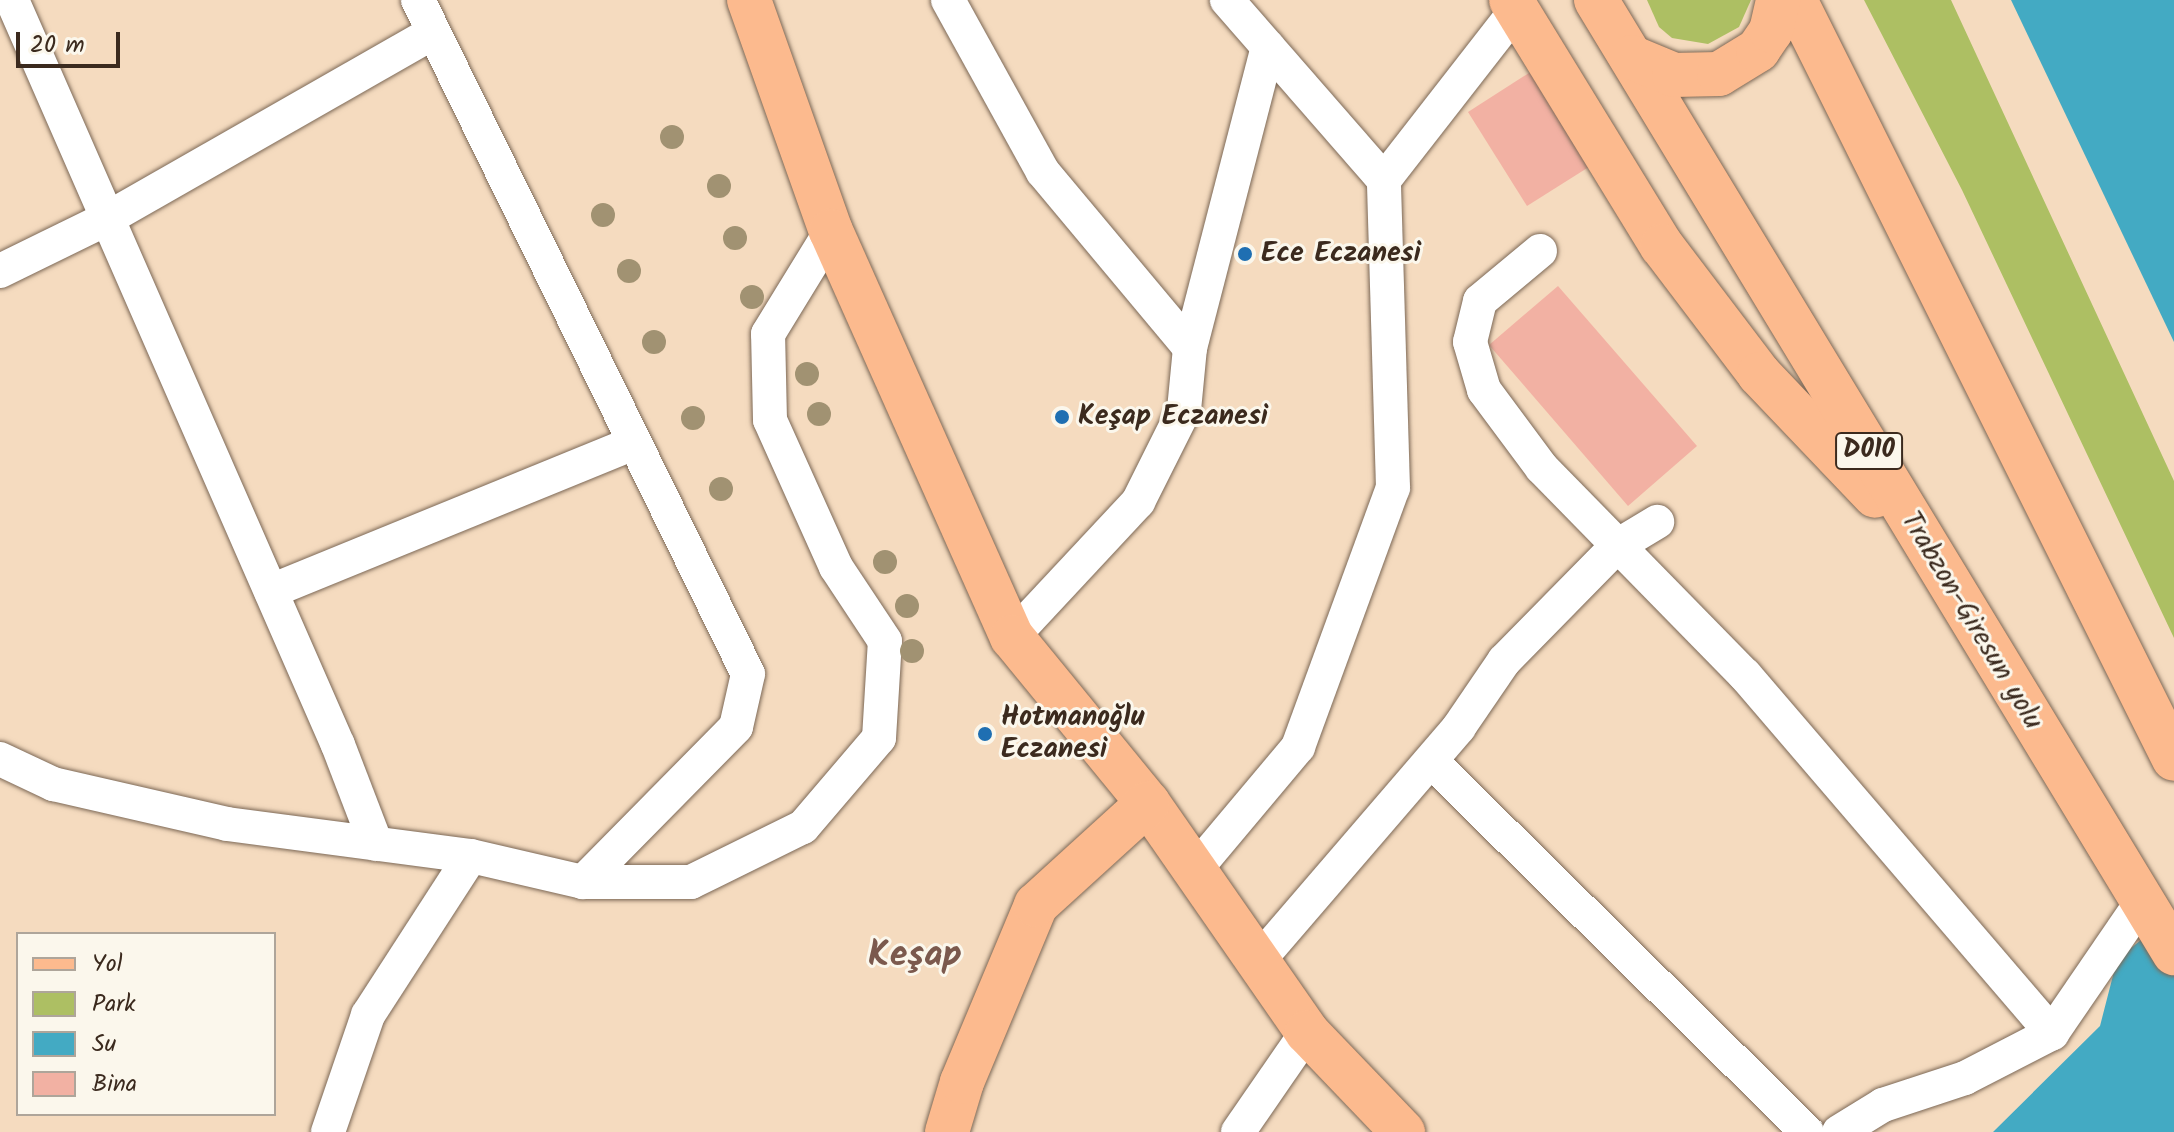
<!DOCTYPE html>
<meta charset="utf-8">
<style>
body{margin:0}
#map{position:relative;width:2174px;height:1132px;overflow:hidden;background:#f5dbbf;font-family:Kalam,sans-serif}
div>[style]{position:absolute}
[style*='--x']{left:calc(var(--x)*1px);top:calc(var(--y)*1px);width:calc(var(--w)*1px);rotate:calc(var(--a)*1deg)}
.green>*{inset:0;background:#adbf63}
.water>*{inset:0;background:#43aac3}
.building>*{inset:0;background:#f2b1a3}
.roads{filter:drop-shadow(0 0 2px #7c6856) drop-shadow(0 0 2px #7c6856)}
.minor>*{height:34px;margin:-17px;padding:0 17px;transform-origin:17px;border-radius:17px;background:#fff}
.major>*{height:44px;margin:-22px;padding:0 22px;transform-origin:22px;border-radius:22px;background:#fcba8e}
.highway>*{height:44px;margin:-22px;padding:0 22px;transform-origin:22px;border-radius:22px;background:#fcba8e}
.trees>*{width:24px;height:24px;margin:-12px;border-radius:50%;background:#a19272}
.dots>*{width:22px;height:22px;translate:-50% -50%;box-sizing:border-box;border:4px solid #fbf7ec;border-radius:50%}
span{translate:-50% -50%;white-space:nowrap;text-align:center;line-height:1.15;-webkit-text-stroke:6px #fbf7ec;paint-order:stroke}
.shield-label span{padding:2px 6px;background:#fbf7ec;border:2px solid;border-radius:6px;-webkit-text-stroke-width:0}
.shield-label{font-size:26px;color:#3b2a1e;font-weight:700}
.poi-label{font-size:28px;color:#3b2a1e;font-weight:700}
.left{translate:0 -50%;text-align:left}
.street-label{font-size:28px;color:#3b2a1e}
.district-label{font-size:36px;color:#7b594d;font-weight:700}
.legend{position:absolute;left:16px;top:932px;width:260px;height:184px;box-sizing:border-box;background:#fbf7ec;border:2px solid #aea59a;margin:0;padding:10px 14px;list-style:none;font-size:24px;color:#3b2a1e}
.legend li{display:flex;align-items:center;gap:16px;height:40px}
.legend b{width:40px;border:2px solid #aea59a}
.scale{position:absolute;left:16px;top:32px;width:104px;height:36px;box-sizing:border-box;border:4px solid #3b2a1e;border-top:0;padding-left:10px;font-size:24px;line-height:28px;white-space:nowrap;color:#3b2a1e;-webkit-text-stroke:6px #fbf7ec;paint-order:stroke}
</style>
<div id="map">
<div class="green">
<i style="clip-path:polygon(1647px 0,1751px 0,1739px 27px,1708px 44px,1672px 38px,1659px 27px)"></i>
<i style="clip-path:polygon(1864px 0,1951px 0,2174px 481px,2174px 638px,1962px 190px)"></i>
</div>
<div class="water">
<i style="clip-path:polygon(2011px 0,2174px 0,2174px 342px)"></i>
<i style="clip-path:polygon(2174px 912px,2174px 1132px,1993px 1132px,2100px 1026px,2117px 960px)"></i>
</div>
<div class="building">
<i style="clip-path:polygon(1532px 71px,1592px 165px,1527px 206px,1468px 112px)"></i>
<i style="clip-path:polygon(1558px 286px,1697px 446px,1628px 506px,1489px 345px)"></i>
</div>
<div class="roads">
<div class="minor">
<i style="--x:12;--y:0;--w:813;--a:66.37"></i>
<i style="--x:338;--y:745;--w:106;--a:69"></i>
<i style="--x:418;--y:0;--w:750;--a:63.91"></i>
<i style="--x:748;--y:674;--w:54;--a:102.8"></i>
<i style="--x:736;--y:727;--w:218;--a:134.6"></i>
<i style="--x:948;--y:0;--w:196;--a:61.1"></i>
<i style="--x:1043;--y:172;--w:229;--a:50.1"></i>
<i style="--x:1384;--y:180;--w:217;--a:-52.1"></i>
<i style="--x:1540;--y:251;--w:78;--a:140.2"></i>
<i style="--x:1480;--y:301;--w:42;--a:103.7"></i>
<i style="--x:1470;--y:342;--w:50;--a:73.7"></i>
<i style="--x:1484;--y:390;--w:97;--a:53.4"></i>
<i style="--x:1542;--y:468;--w:290;--a:45.6"></i>
<i style="--x:1745;--y:675;--w:472;--a:49.4"></i>
<i style="--x:0;--y:271;--w:120;--a:-26.1"></i>
<i style="--x:108;--y:218;--w:373;--a:-29.7"></i>
<i style="--x:271;--y:591;--w:392;--a:-22.2"></i>
<i style="--x:1012;--y:637;--w:185;--a:-47"></i>
<i style="--x:1138;--y:502;--w:103;--a:-63.4"></i>
<i style="--x:1184;--y:410;--w:62;--a:-84.5"></i>
<i style="--x:1190;--y:348;--w:311;--a:-75.5"></i>
<i style="--x:0;--y:759;--w:59;--a:25.3"></i>
<i style="--x:53;--y:784;--w:179;--a:12.9"></i>
<i style="--x:227;--y:824;--w:246;--a:7.5"></i>
<i style="--x:471;--y:856;--w:115;--a:13.1"></i>
<i style="--x:583;--y:882;--w:108;--a:0"></i>
<i style="--x:691;--y:882;--w:125;--a:-26.2"></i>
<i style="--x:803;--y:827;--w:117;--a:-49.5"></i>
<i style="--x:879;--y:738;--w:97;--a:-86.5"></i>
<i style="--x:885;--y:641;--w:89;--a:-123.5"></i>
<i style="--x:836;--y:567;--w:161;--a:-114.2"></i>
<i style="--x:770;--y:420;--w:86;--a:-91.3"></i>
<i style="--x:768;--y:334;--w:121;--a:-58.5"></i>
<i style="--x:1431;--y:761;--w:528;--a:44.62"></i>
<i style="--x:1194;--y:871;--w:162;--a:-50"></i>
<i style="--x:1298;--y:747;--w:276;--a:-69.9"></i>
<i style="--x:1393;--y:488;--w:308;--a:-91.7"></i>
<i style="--x:1384;--y:180;--w:239;--a:-131.1"></i>
<i style="--x:1258;--y:961;--w:308;--a:-49.3"></i>
<i style="--x:1459;--y:727;--w:80;--a:-55.7"></i>
<i style="--x:1504;--y:661;--w:161;--a:-45.5"></i>
<i style="--x:1617;--y:546;--w:47;--a:-31"></i>
<i style="--x:328;--y:1132;--w:124;--a:-71.1"></i>
<i style="--x:368;--y:1015;--w:189;--a:-57.1"></i>
<i style="--x:1238;--y:1132;--w:121;--a:-55.4"></i>
<i style="--x:1839;--y:1132;--w:52;--a:-31.5"></i>
<i style="--x:1883;--y:1105;--w:86;--a:-18.2"></i>
<i style="--x:1965;--y:1078;--w:98;--a:-27.3"></i>
<i style="--x:2052;--y:1033;--w:158;--a:-55.6"></i>
</div>
<div class="major">
<i style="--x:749;--y:0;--w:245;--a:70.5"></i>
<i style="--x:831;--y:231;--w:445;--a:66"></i>
<i style="--x:1012;--y:637;--w:215;--a:50.7"></i>
<i style="--x:1148;--y:803;--w:279;--a:55.2"></i>
<i style="--x:1307;--y:1032;--w:139;--a:46.2"></i>
<i style="--x:947;--y:1132;--w:52;--a:-73.3"></i>
<i style="--x:962;--y:1082;--w:192;--a:-67.3"></i>
<i style="--x:1036;--y:905;--w:151;--a:-42.3"></i>
</div>
<div class="highway">
<i style="--x:1511;--y:0;--w:289;--a:58.5"></i>
<i style="--x:1662;--y:246;--w:161;--a:52.8"></i>
<i style="--x:1759;--y:374;--w:168;--a:46.4"></i>
<i style="--x:1596;--y:0;--w:1115;--a:58.76"></i>
<i style="--x:1795;--y:0;--w:848;--a:63.47"></i>
<i style="--x:1631;--y:57;--w:47;--a:22.7"></i>
<i style="--x:1674;--y:75;--w:45;--a:-1.3"></i>
<i style="--x:1719;--y:74;--w:46;--a:-31.6"></i>
<i style="--x:1758;--y:50;--w:23;--a:-56"></i>
<i style="--x:1771;--y:31;--w:32;--a:-77"></i>
</div>
</div>
<div class="trees">
<i style="left:672px;top:137px"></i>
<i style="left:719px;top:186px"></i>
<i style="left:603px;top:215px"></i>
<i style="left:735px;top:238px"></i>
<i style="left:629px;top:271px"></i>
<i style="left:752px;top:297px"></i>
<i style="left:654px;top:342px"></i>
<i style="left:807px;top:374px"></i>
<i style="left:819px;top:414px"></i>
<i style="left:693px;top:418px"></i>
<i style="left:721px;top:489px"></i>
<i style="left:885px;top:562px"></i>
<i style="left:907px;top:606px"></i>
<i style="left:912px;top:651px"></i>
</div>
<div class="dots">
<i style="left:1245px;top:254px;background:#1f6fb2"></i>
<i style="left:1062px;top:417px;background:#1f6fb2"></i>
<i style="left:985px;top:734px;background:#1f6fb2"></i>
</div>
<div class="shield-label">
<span style="left:1869px;top:451px">D010</span>
</div>
<div class="poi-label">
<span class="left" style="left:1261px;top:254px">Ece Eczanesi</span>
<span class="left" style="left:1078px;top:417px">Keşap Eczanesi</span>
<span class="left" style="left:1001px;top:734px">Hotmanoğlu<br>Eczanesi</span>
</div>
<div class="street-label">
<span style="left:1971px;top:621px;rotate:59deg">Trabzon-Giresun yolu</span>
</div>
<div class="district-label">
<span style="left:915px;top:956px">Keşap</span>
</div>
<ul class="legend">
<li><b style="height:10px;background:#fcba8e"></b>Yol</li>
<li><b style="height:22px;background:#adbf63"></b>Park</li>
<li><b style="height:22px;background:#43aac3"></b>Su</li>
<li><b style="height:22px;background:#f2b1a3"></b>Bina</li>
</ul>
<div class="scale">20 m</div>
</div>
